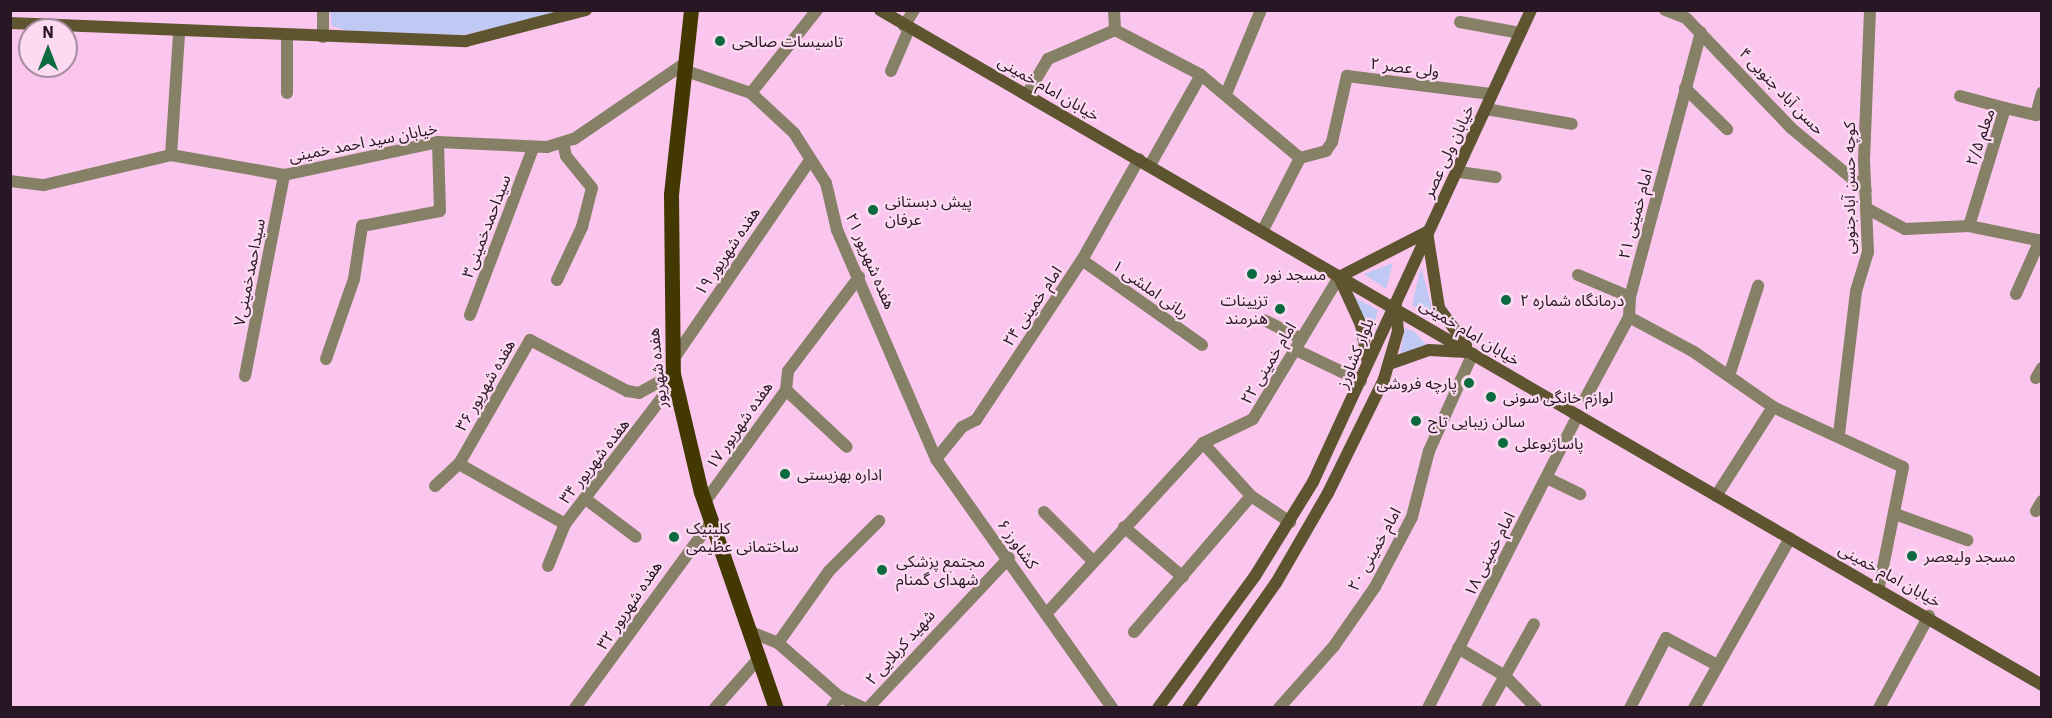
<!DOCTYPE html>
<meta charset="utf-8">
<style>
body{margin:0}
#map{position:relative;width:2052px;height:718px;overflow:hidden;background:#fbc6ed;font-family:"IBM Plex Sans","Noto Sans Arabic",sans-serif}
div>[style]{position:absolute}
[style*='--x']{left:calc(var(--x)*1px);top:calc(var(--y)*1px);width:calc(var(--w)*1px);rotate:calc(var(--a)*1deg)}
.green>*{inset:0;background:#c0c9f4}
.street>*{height:12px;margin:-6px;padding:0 6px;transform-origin:6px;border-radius:6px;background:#868067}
.secondary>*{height:12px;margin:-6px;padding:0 6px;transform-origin:6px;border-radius:6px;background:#5e5530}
.primary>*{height:15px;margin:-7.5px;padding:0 7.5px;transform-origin:7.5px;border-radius:7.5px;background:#433801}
.dots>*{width:16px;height:16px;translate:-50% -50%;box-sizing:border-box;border:3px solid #fcdbf2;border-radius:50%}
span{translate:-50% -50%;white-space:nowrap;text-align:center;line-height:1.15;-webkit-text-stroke:4.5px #fcdbf2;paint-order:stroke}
.poi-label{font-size:16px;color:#291625}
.left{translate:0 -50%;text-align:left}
.right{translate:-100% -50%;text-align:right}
.street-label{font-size:16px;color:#291625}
.frame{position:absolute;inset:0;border:12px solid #291625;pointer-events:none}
.north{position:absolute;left:18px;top:18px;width:60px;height:60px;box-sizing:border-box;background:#fcdbf2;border:2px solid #a88ca0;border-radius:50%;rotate:0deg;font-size:16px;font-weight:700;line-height:24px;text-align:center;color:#291625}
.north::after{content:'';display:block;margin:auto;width:21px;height:27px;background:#0b6a3e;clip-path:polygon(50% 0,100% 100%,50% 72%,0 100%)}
</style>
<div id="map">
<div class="green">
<i style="clip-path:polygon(330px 11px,568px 11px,462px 35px,348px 31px,332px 26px)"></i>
<i style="clip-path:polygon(1393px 263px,1386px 289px,1364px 274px)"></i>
<i style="clip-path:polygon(1421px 267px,1434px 316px,1412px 305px)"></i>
<i style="clip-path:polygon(1354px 297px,1378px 310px,1370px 338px,1364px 318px)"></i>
<i style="clip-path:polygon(1405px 328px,1414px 331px,1426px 345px,1400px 354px)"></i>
</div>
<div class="street">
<i style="--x:323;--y:10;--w:27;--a:90"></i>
<i style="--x:1114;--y:10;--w:20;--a:87"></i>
<i style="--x:1665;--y:10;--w:22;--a:21"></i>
<i style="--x:1686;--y:18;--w:152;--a:46.3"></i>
<i style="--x:1791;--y:128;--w:97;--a:39.6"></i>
<i style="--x:1460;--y:22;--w:61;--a:10.4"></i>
<i style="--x:904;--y:26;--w:19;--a:-58"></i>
<i style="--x:1115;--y:30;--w:97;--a:27.6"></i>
<i style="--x:1201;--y:75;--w:129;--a:40"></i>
<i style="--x:1300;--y:158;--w:81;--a:117.2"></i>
<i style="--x:683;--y:70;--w:72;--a:18.7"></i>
<i style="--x:751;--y:93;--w:59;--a:42.9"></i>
<i style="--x:794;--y:133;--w:59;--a:57.4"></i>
<i style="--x:826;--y:183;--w:48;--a:76.8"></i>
<i style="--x:837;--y:230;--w:249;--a:66.6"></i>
<i style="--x:936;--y:459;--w:305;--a:54.7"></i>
<i style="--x:891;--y:71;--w:46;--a:-66.8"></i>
<i style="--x:1685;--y:88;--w:59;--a:44.3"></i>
<i style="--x:287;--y:93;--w:56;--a:-90"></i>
<i style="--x:751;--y:93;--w:106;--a:-51.5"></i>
<i style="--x:1027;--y:94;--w:41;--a:-59"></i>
<i style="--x:1048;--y:59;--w:73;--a:-23.4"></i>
<i style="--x:1226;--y:94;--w:91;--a:-67.4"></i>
<i style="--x:1960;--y:96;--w:47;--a:14.9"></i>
<i style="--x:1486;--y:109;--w:87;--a:9.9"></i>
<i style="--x:171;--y:155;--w:122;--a:-86.2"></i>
<i style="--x:1300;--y:158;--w:27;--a:-15"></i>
<i style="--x:1326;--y:151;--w:11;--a:-56"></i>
<i style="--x:1332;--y:142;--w:68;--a:-77.2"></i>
<i style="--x:1347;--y:76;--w:145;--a:7.1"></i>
<i style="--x:1150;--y:165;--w:103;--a:-60.5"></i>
<i style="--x:1459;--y:172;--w:37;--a:8"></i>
<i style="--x:10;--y:181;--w:34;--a:7"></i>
<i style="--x:44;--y:185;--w:130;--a:-13.3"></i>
<i style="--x:171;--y:155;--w:115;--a:10"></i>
<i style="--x:284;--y:175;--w:157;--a:-12.1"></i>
<i style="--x:438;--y:142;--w:109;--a:2.6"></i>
<i style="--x:547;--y:147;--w:28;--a:-17"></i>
<i style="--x:574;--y:139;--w:133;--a:-34.3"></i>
<i style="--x:1866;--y:208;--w:44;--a:28.3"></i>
<i style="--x:1905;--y:229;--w:64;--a:-2.7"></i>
<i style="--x:1969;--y:226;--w:75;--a:11.6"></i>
<i style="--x:1969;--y:226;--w:123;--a:-73"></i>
<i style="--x:2005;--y:108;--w:32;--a:13"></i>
<i style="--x:2036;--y:115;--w:23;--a:-75"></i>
<i style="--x:1082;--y:260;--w:147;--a:35.3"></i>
<i style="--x:1578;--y:275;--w:56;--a:22.9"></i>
<i style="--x:557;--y:280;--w:59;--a:-64.7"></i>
<i style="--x:582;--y:227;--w:40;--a:-75.6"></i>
<i style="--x:592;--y:188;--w:41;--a:-129.1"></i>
<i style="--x:566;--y:156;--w:13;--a:-103"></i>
<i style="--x:2016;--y:294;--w:59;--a:-66"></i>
<i style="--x:470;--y:315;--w:178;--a:-69.3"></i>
<i style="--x:1629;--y:317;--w:74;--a:28.3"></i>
<i style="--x:1694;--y:352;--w:96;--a:34.8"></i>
<i style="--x:1773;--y:407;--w:143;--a:24.8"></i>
<i style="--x:1903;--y:467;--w:122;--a:101.3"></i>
<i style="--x:1264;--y:320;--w:42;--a:26.6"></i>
<i style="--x:1296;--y:350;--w:72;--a:25.5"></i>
<i style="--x:326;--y:359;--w:85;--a:-70.7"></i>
<i style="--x:354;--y:279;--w:54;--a:-81.4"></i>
<i style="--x:362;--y:226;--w:79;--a:-10.9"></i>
<i style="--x:440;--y:211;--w:69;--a:-91.7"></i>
<i style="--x:672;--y:361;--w:244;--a:-55.5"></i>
<i style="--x:245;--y:376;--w:205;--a:-79"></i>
<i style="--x:1729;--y:376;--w:95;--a:-72.1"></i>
<i style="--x:2036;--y:378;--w:12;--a:-59"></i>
<i style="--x:786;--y:390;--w:83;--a:43.1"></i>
<i style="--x:1586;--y:397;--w:91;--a:-61.7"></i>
<i style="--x:1629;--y:317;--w:20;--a:-87"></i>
<i style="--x:1630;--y:297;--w:274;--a:-75"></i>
<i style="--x:1839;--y:434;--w:144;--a:-83.2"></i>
<i style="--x:1856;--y:291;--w:41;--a:-72.9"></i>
<i style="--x:1868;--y:252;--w:92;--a:-92.5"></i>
<i style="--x:1864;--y:160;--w:150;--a:-87.7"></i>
<i style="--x:1203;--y:443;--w:72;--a:47.8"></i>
<i style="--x:1251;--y:496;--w:47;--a:33.7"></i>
<i style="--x:936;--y:459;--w:41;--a:-50.9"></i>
<i style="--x:962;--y:427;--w:16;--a:-27"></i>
<i style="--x:976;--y:420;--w:192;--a:-56.5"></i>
<i style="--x:1082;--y:260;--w:116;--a:-60.6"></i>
<i style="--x:459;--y:464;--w:122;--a:29.5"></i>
<i style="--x:1547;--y:478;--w:37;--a:26"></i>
<i style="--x:435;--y:486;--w:33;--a:-43"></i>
<i style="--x:459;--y:464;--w:143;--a:-60.2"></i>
<i style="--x:530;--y:340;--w:110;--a:27.7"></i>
<i style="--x:627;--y:391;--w:12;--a:9"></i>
<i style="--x:639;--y:393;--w:39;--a:-29"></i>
<i style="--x:1716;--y:496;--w:106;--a:-57.4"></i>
<i style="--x:587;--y:500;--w:61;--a:37.1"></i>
<i style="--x:704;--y:503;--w:140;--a:-54"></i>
<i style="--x:786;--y:390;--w:19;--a:-84"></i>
<i style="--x:788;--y:371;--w:118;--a:-52.9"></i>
<i style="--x:2036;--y:511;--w:12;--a:-59"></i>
<i style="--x:1044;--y:512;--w:66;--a:45"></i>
<i style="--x:1895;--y:514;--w:77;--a:19.9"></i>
<i style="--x:1124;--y:527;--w:77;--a:40.3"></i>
<i style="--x:548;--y:566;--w:45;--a:-68"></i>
<i style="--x:565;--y:524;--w:179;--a:-52.5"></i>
<i style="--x:1046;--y:614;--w:232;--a:-47.4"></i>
<i style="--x:1203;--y:443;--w:55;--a:-25.6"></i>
<i style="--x:1253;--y:419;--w:166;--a:-58.8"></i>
<i style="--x:751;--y:632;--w:29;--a:22"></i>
<i style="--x:778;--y:643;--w:82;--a:41.1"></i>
<i style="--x:840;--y:697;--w:26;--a:25"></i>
<i style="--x:1134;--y:632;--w:179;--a:-49.3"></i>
<i style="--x:778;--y:643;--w:88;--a:-54.7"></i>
<i style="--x:829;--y:571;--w:71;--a:-45"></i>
<i style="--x:1458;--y:648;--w:55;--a:30.8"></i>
<i style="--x:1505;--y:676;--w:45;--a:45.9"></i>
<i style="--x:575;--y:708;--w:230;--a:-53.8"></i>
<i style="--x:715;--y:708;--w:68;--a:-48.6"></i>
<i style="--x:832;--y:708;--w:14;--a:-54"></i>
<i style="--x:868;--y:708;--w:206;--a:-46.8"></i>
<i style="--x:1279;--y:708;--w:83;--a:-48.4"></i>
<i style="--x:1334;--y:646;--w:72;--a:-55.2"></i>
<i style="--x:1375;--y:587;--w:79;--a:-62.1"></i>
<i style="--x:1412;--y:517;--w:68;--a:-75.6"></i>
<i style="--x:1429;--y:451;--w:107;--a:-65.8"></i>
<i style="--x:1428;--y:708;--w:329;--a:-62.9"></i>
<i style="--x:1487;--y:708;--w:96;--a:-60.8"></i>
<i style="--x:1630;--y:708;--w:79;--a:-62.8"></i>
<i style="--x:1666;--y:638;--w:58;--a:27.9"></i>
<i style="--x:1694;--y:708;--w:195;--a:-60.5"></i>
<i style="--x:1879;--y:708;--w:105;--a:-61.5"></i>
</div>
<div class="secondary">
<i style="--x:880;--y:10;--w:1344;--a:30.15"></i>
<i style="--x:10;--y:23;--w:456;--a:2.3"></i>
<i style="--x:466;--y:41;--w:124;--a:-14.5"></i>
<i style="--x:1367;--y:359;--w:35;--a:-100"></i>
<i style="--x:1361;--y:325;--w:53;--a:-114.6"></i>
<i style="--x:1339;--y:277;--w:99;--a:-27.1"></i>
<i style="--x:1427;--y:232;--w:77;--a:81"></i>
<i style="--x:1439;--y:308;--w:46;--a:53.9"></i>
<i style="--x:1389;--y:364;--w:42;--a:-19.3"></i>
<i style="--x:1429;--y:350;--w:37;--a:3"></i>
<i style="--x:1158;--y:708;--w:164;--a:-53.7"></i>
<i style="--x:1255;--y:576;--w:110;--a:-58.3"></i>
<i style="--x:1313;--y:482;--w:520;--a:-65.21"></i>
<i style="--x:1188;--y:708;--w:153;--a:-54.9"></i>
<i style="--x:1276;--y:583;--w:104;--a:-60"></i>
<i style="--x:1328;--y:493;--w:127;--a:-63.8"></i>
<i style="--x:1384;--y:379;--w:50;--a:-73.7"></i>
<i style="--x:1398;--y:331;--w:25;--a:-95"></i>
</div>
<div class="primary">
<i style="--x:691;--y:10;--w:185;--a:96.2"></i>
<i style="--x:671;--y:194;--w:180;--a:89.4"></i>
<i style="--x:673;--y:374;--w:121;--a:76.7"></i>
<i style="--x:701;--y:492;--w:229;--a:70.9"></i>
</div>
<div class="dots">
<i style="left:720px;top:41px;background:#0b6a3e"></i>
<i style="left:873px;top:210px;background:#0b6a3e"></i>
<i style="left:1252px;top:274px;background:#0b6a3e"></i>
<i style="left:1506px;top:300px;background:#0b6a3e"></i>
<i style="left:1280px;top:309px;background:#0b6a3e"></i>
<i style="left:1469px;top:383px;background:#0b6a3e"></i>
<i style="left:1491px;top:397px;background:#0b6a3e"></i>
<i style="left:1416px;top:421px;background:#0b6a3e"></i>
<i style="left:1503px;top:443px;background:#0b6a3e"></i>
<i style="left:785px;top:474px;background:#0b6a3e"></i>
<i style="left:674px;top:537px;background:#0b6a3e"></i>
<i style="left:1912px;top:556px;background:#0b6a3e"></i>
<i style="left:882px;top:570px;background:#0b6a3e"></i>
</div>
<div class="poi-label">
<span class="left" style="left:732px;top:41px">تاسیسات صالحی</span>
<span class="left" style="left:885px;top:210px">پیش دبستانی<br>عرفان</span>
<span class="left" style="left:1264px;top:274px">مسجد نور</span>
<span class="right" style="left:1268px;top:309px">تزیینات<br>هنرمند</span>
<span class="left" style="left:1520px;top:300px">درمانگاه شماره ۲</span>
<span class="right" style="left:1457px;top:383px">پارچه فروشی</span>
<span class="left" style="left:1503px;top:397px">لوازم خانگی سونی</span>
<span class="left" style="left:1428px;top:421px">سالن زیبایی تاج</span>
<span class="left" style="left:1515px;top:443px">پاساژبوعلی</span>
<span class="left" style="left:797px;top:474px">اداره بهزیستی</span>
<span class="left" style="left:686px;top:537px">کلینیک<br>ساختمانی عظیمی</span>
<span class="left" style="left:1924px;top:556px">مسجد ولیعصر</span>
<span class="left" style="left:896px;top:570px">مجتمع پزشکی<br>شهدای گمنام</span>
</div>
<div class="street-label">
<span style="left:1405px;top:67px;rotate:7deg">ولی عصر ۲</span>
<span style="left:1049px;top:88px;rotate:30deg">خیابان امام خمینی</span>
<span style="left:1782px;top:91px;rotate:46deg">حسن آباد جنوبی ۴</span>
<span style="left:1980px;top:137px;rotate:-71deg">معلم ۲/۵</span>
<span style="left:363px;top:142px;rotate:-11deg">خیابان سید احمد خمینی</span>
<span style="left:1448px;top:151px;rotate:-65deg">خیابان ولی عصر</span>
<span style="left:1849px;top:188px;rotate:-90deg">کوچه حسن آبادجنوبی</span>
<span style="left:1635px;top:214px;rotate:-75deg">امام خمینی ۲۱</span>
<span style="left:486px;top:226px;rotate:-69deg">سیداحمدخمینی۳</span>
<span style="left:727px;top:251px;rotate:-56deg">هفده شهریور ۱۹</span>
<span style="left:871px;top:261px;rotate:67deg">هفده شهریور ۲۱</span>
<span style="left:249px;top:272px;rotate:-79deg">سیداحمدخمینی۷</span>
<span style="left:1151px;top:289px;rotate:35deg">ربانی املشی ۱</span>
<span style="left:1032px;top:306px;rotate:-56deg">امام خمینی ۲۴</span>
<span style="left:1470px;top:332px;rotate:31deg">خیابان امام خمینی</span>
<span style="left:1355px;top:353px;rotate:-68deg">بلوار کشاورز</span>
<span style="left:1268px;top:363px;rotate:-59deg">امام خمینی ۲۲</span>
<span style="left:657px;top:368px;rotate:-96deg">هفده شهریور</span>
<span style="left:485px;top:385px;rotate:-60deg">هفده شهریور ۳۶</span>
<span style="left:739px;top:425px;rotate:-55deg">هفده شهریور ۱۷</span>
<span style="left:594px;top:461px;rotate:-52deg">هفده شهریور ۳۴</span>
<span style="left:1018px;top:544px;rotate:54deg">کشاورز ۶</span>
<span style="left:1374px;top:549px;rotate:-61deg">امام خمینی ۲۰</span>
<span style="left:1489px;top:554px;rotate:-63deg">امام خمینی ۱۸</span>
<span style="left:1890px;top:575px;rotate:29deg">خیابان امام خمینی</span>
<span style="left:629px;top:605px;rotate:-56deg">هفده شهریور ۳۲</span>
<span style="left:900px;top:647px;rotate:-48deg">شهید کربلایی ۲</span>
</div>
<div class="frame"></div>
<div class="north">N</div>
</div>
